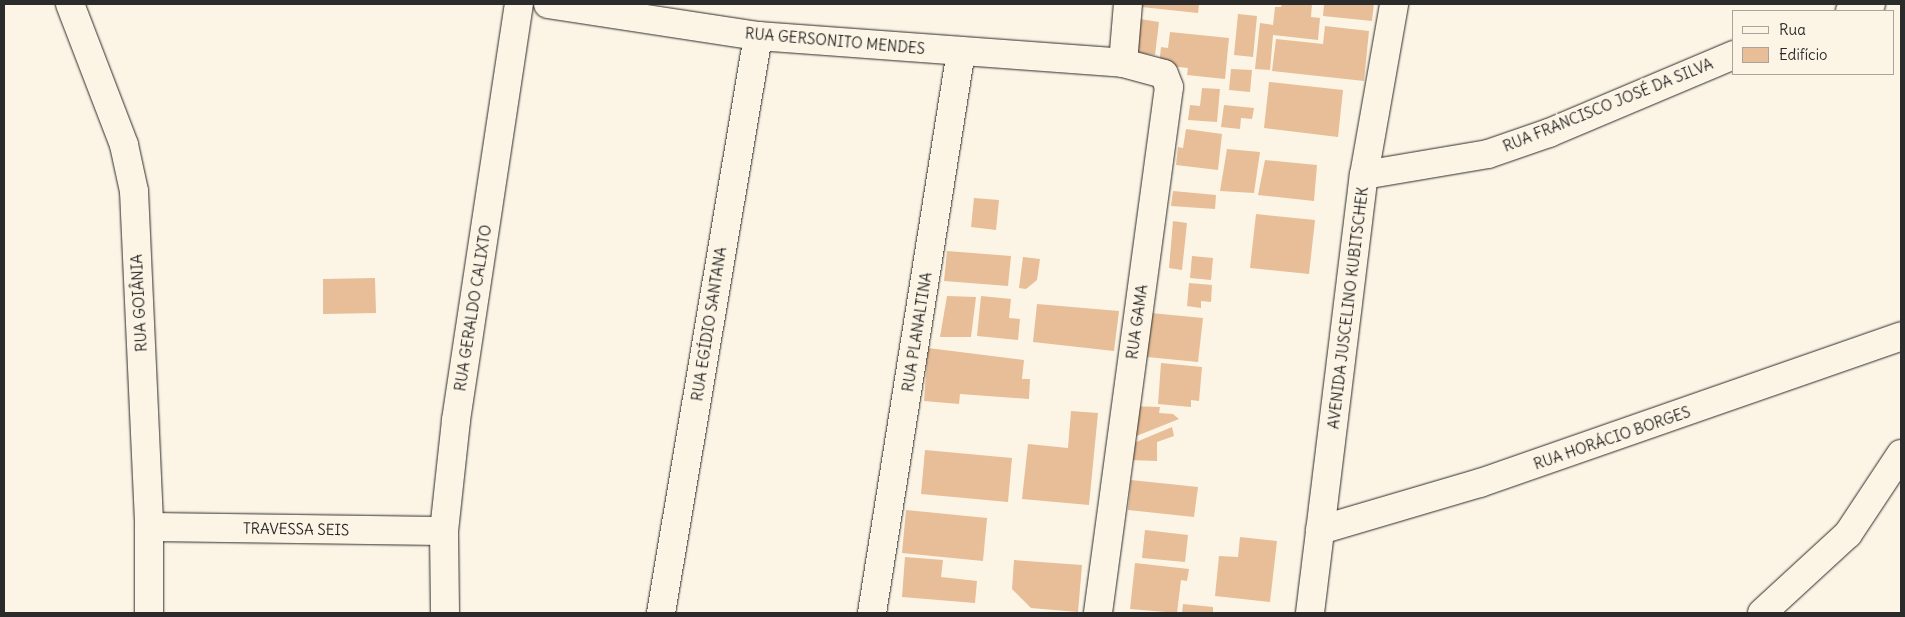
<!DOCTYPE html>
<meta charset="utf-8">
<style>
body{margin:0}
#map{position:relative;width:1905px;height:617px;overflow:hidden;background:#fcf5e5;font-family:Delius,sans-serif}
div>[style]{position:absolute}
[style*='--x']{left:calc(var(--x)*1px);top:calc(var(--y)*1px);width:calc(var(--w)*1px);rotate:calc(var(--a)*1deg)}
.building>*{inset:0;background:#e7be97}
.roads{filter:drop-shadow(0 0 1px #2b2b2b) drop-shadow(0 0 1px #2b2b2b)}
.street>*{height:28px;margin:-14px;padding:0 14px;transform-origin:14px;border-radius:14px;background:#fcf5e5}
span{translate:-50% -50%;white-space:nowrap;text-align:center;line-height:1.15;-webkit-text-stroke:5px #fcf5e5;paint-order:stroke}
.street-label{font-size:15px;color:#2b2b2b}
.frame{position:absolute;inset:0;border:5px solid #2b2b2b;pointer-events:none}
.legend{position:absolute;left:1732px;top:10px;width:162px;height:65px;box-sizing:border-box;background:#fcf5e5;border:1px solid #a8a49b;margin:0;padding:6px 9px;list-style:none;font-size:15px;color:#2b2b2b}
.legend li{display:flex;align-items:center;gap:10px;height:25px}
.legend b{width:25px;border:1px solid #a8a49b}
</style>
<div id="map">
<div class="building">
<i style="clip-path:polygon(1133px 4px,1199px 4px,1198px 13px,1132px 6px)"></i>
<i style="clip-path:polygon(1282px 4px,1312px 4px,1311px 17px,1320px 18px,1318px 40px,1273px 35px,1270px 70px,1255px 69px,1260px 23px,1273px 25px,1275px 7px,1281px 7px)"></i>
<i style="clip-path:polygon(1324px 4px,1374px 4px,1372px 21px,1323px 16px)"></i>
<i style="clip-path:polygon(1238px 14px,1257px 16px,1253px 57px,1234px 55px)"></i>
<i style="clip-path:polygon(1134px 18px,1159px 22px,1155px 55px,1130px 52px)"></i>
<i style="clip-path:polygon(1325px 26px,1369px 31px,1364px 81px,1272px 71px,1276px 39px,1323px 44px)"></i>
<i style="clip-path:polygon(1170px 32px,1229px 38px,1225px 79px,1187px 75px,1188px 68px,1159px 65px,1161px 47px,1168px 48px)"></i>
<i style="clip-path:polygon(1231px 69px,1252px 70px,1250px 92px,1229px 90px)"></i>
<i style="clip-path:polygon(1269px 82px,1343px 90px,1338px 137px,1264px 128px)"></i>
<i style="clip-path:polygon(1202px 88px,1220px 89px,1217px 122px,1188px 120px,1190px 105px,1200px 106px)"></i>
<i style="clip-path:polygon(1224px 105px,1254px 108px,1252px 119px,1241px 118px,1240px 129px,1221px 127px)"></i>
<i style="clip-path:polygon(1186px 129px,1222px 134px,1218px 170px,1176px 165px,1178px 147px,1183px 148px)"></i>
<i style="clip-path:polygon(1227px 149px,1260px 152px,1254px 193px,1220px 191px)"></i>
<i style="clip-path:polygon(1265px 160px,1317px 165px,1314px 201px,1258px 195px)"></i>
<i style="clip-path:polygon(1173px 191px,1216px 195px,1215px 209px,1171px 206px)"></i>
<i style="clip-path:polygon(974px 198px,999px 200px,996px 230px,971px 227px)"></i>
<i style="clip-path:polygon(1256px 214px,1315px 220px,1309px 274px,1250px 268px)"></i>
<i style="clip-path:polygon(1173px 221px,1187px 223px,1182px 270px,1169px 268px)"></i>
<i style="clip-path:polygon(947px 251px,1011px 256px,1008px 286px,944px 281px)"></i>
<i style="clip-path:polygon(1192px 256px,1213px 258px,1211px 280px,1190px 278px)"></i>
<i style="clip-path:polygon(1023px 257px,1040px 259px,1037px 280px,1026px 289px,1019px 288px)"></i>
<i style="clip-path:polygon(375px 278px,376px 313px,323px 314px,323px 279px)"></i>
<i style="clip-path:polygon(1189px 283px,1212px 285px,1211px 302px,1201px 301px,1201px 308px,1187px 306px)"></i>
<i style="clip-path:polygon(947px 296px,976px 297px,971px 337px,940px 337px)"></i>
<i style="clip-path:polygon(981px 296px,1011px 299px,1009px 318px,1020px 319px,1018px 340px,977px 336px)"></i>
<i style="clip-path:polygon(1037px 304px,1119px 311px,1114px 351px,1033px 342px)"></i>
<i style="clip-path:polygon(1151px 313px,1203px 318px,1198px 362px,1147px 357px)"></i>
<i style="clip-path:polygon(928px 348px,1024px 360px,1022px 379px,1030px 379px,1029px 399px,960px 394px,959px 404px,924px 401px)"></i>
<i style="clip-path:polygon(1161px 363px,1202px 367px,1199px 401px,1191px 400px,1191px 407px,1158px 404px)"></i>
<i style="clip-path:polygon(1131px 406px,1160px 407px,1159px 413px,1173px 414px,1179px 419px,1129px 439px)"></i>
<i style="clip-path:polygon(1071px 411px,1098px 413px,1089px 505px,1022px 499px,1028px 444px,1068px 448px)"></i>
<i style="clip-path:polygon(1172px 427px,1174px 436px,1157px 442px,1157px 461px,1129px 460px,1129px 445px)"></i>
<i style="clip-path:polygon(925px 450px,1012px 458px,1008px 502px,921px 494px)"></i>
<i style="clip-path:polygon(1131px 480px,1198px 487px,1194px 517px,1128px 510px)"></i>
<i style="clip-path:polygon(906px 510px,987px 518px,983px 561px,902px 553px)"></i>
<i style="clip-path:polygon(1145px 530px,1188px 535px,1185px 562px,1142px 558px)"></i>
<i style="clip-path:polygon(1240px 537px,1277px 541px,1270px 602px,1215px 596px,1219px 556px,1238px 557px)"></i>
<i style="clip-path:polygon(905px 557px,943px 560px,941px 577px,977px 581px,975px 603px,902px 597px)"></i>
<i style="clip-path:polygon(1014px 560px,1082px 565px,1078px 612px,1031px 608px,1012px 589px)"></i>
<i style="clip-path:polygon(1135px 563px,1189px 569px,1187px 581px,1181px 580px,1177px 613px,1130px 609px)"></i>
<i style="clip-path:polygon(1183px 604px,1213px 607px,1213px 613px,1182px 613px)"></i>
</div>
<div class="roads">
<div class="street">
<i style="--x:70;--y:4;--w:151;--a:69"></i>
<i style="--x:124;--y:145;--w:47;--a:77.7"></i>
<i style="--x:134;--y:191;--w:336;--a:87.4"></i>
<i style="--x:149;--y:527;--w:86;--a:90"></i>
<i style="--x:548;--y:4;--w:212;--a:8.7"></i>
<i style="--x:758;--y:36;--w:366;--a:4.2"></i>
<i style="--x:1123;--y:63;--w:42;--a:15"></i>
<i style="--x:1164;--y:74;--w:14;--a:69"></i>
<i style="--x:1169;--y:87;--w:531;--a:97.69"></i>
<i style="--x:1850;--y:11;--w:22;--a:-18"></i>
<i style="--x:1123;--y:63;--w:59;--a:-85.2"></i>
<i style="--x:1364;--y:175;--w:126;--a:-9.6"></i>
<i style="--x:1488;--y:154;--w:65;--a:-19"></i>
<i style="--x:1549;--y:133;--w:201;--a:-22.9"></i>
<i style="--x:149;--y:527;--w:295;--a:0.8"></i>
<i style="--x:1320;--y:530;--w:167;--a:-16.4"></i>
<i style="--x:1480;--y:483;--w:446;--a:-19.2"></i>
<i style="--x:445;--y:613;--w:82;--a:-90.7"></i>
<i style="--x:444;--y:531;--w:112;--a:-83.8"></i>
<i style="--x:456;--y:420;--w:421;--a:-81.4"></i>
<i style="--x:661;--y:613;--w:585;--a:-80.46"></i>
<i style="--x:872;--y:613;--w:569;--a:-81"></i>
<i style="--x:1310;--y:613;--w:441;--a:-83"></i>
<i style="--x:1364;--y:175;--w:174;--a:-80"></i>
<i style="--x:1762;--y:613;--w:117;--a:-42.6"></i>
<i style="--x:1848;--y:534;--w:96;--a:-56.5"></i>
</div>
</div>
<div class="street-label">
<span style="left:835px;top:41px;rotate:5deg">RUA GERSONITO MENDES</span>
<span style="left:1608px;top:105px;rotate:-22deg">RUA FRANCISCO JOSÉ DA SILVA</span>
<span style="left:139px;top:303px;rotate:-93deg">RUA GOIÂNIA</span>
<span style="left:473px;top:308px;rotate:-81deg">RUA GERALDO CALIXTO</span>
<span style="left:1348px;top:308px;rotate:-83deg">AVENIDA JUSCELINO KUBITSCHEK</span>
<span style="left:1137px;top:322px;rotate:-82deg">RUA GAMA</span>
<span style="left:709px;top:324px;rotate:-81deg">RUA EGÍDIO SANTANA</span>
<span style="left:917px;top:332px;rotate:-81deg">RUA PLANALTINA</span>
<span style="left:1612px;top:438px;rotate:-19deg">RUA HORÁCIO BORGES</span>
<span style="left:296px;top:529px;rotate:1deg">TRAVESSA SEIS</span>
</div>
<div class="frame"></div>
<ul class="legend">
<li><b style="height:6px;background:#fcf5e5"></b>Rua</li>
<li><b style="height:14px;background:#e7be97"></b>Edifício</li>
</ul>
</div>
